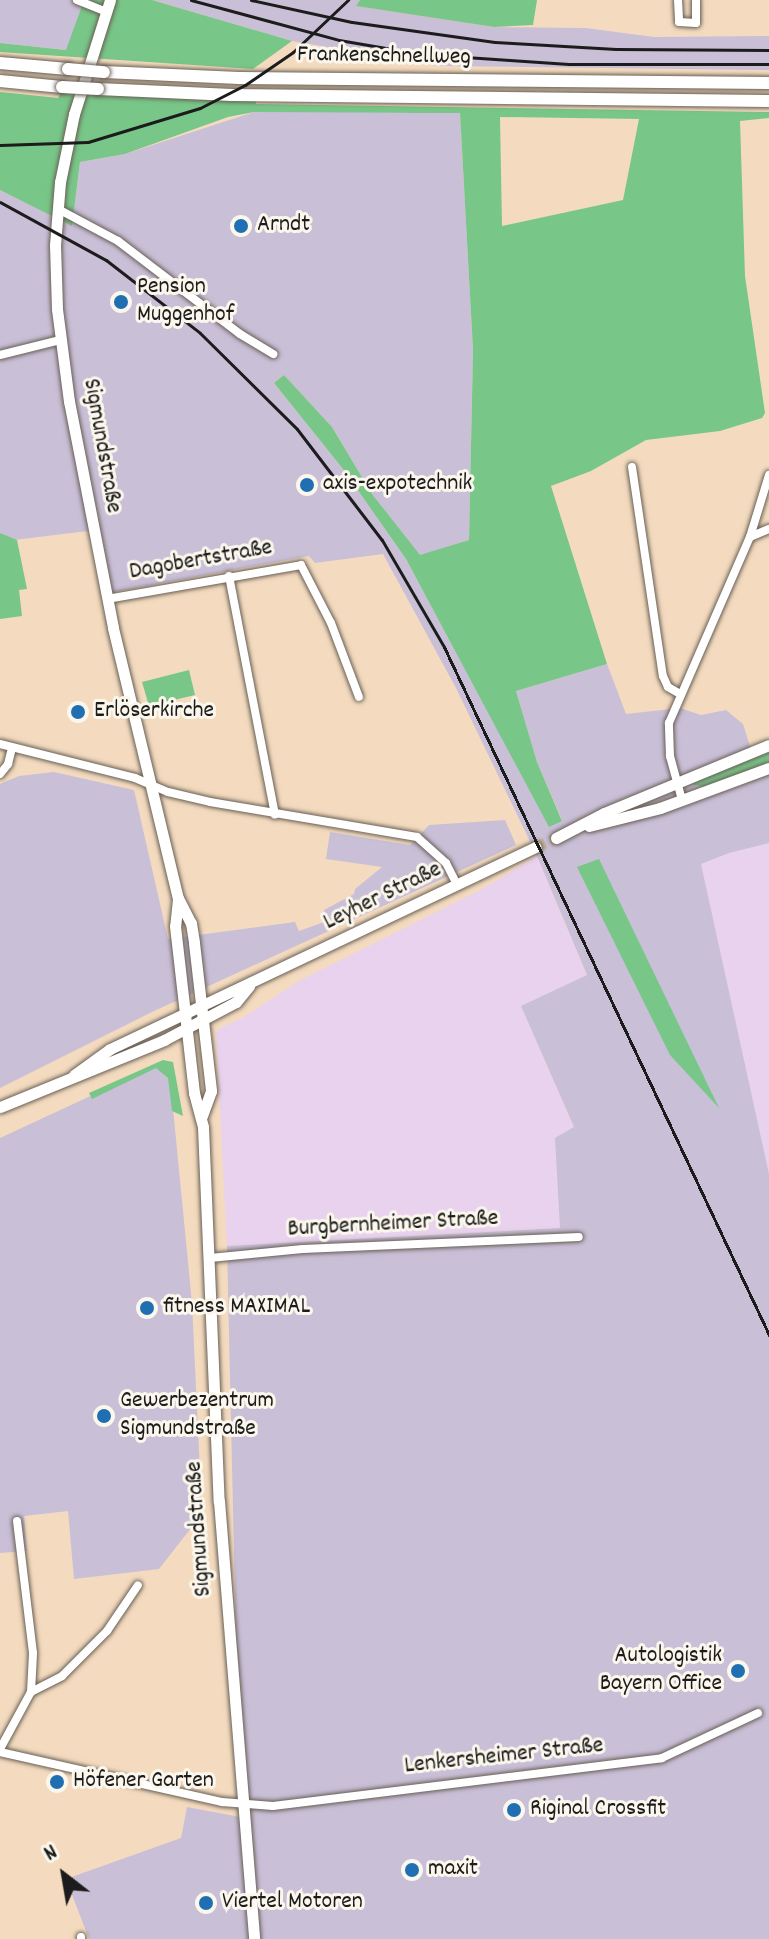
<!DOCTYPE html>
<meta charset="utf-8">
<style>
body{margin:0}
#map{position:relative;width:769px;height:1939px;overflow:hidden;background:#f4dbbf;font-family:Dekko,sans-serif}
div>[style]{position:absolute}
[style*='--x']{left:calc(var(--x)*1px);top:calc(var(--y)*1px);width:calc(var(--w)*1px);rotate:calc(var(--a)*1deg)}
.built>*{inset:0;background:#e8d2ee}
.industrial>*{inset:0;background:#c9bfd7}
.green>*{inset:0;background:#78c788}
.secondary-tunnel>*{height:11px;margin-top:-5.5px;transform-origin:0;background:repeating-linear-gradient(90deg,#c9b59e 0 11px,transparent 0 16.5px)}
.roads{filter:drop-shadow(0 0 2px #685f55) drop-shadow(0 0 2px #685f55)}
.minor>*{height:8px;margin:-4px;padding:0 4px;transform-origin:4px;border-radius:4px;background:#fff}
.secondary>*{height:11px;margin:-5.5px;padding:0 5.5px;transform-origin:5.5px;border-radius:5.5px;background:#fff}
.trunk>*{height:12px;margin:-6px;padding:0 6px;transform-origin:6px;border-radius:6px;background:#fff}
.rail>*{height:3px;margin:-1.5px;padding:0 1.5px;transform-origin:1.5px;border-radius:1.5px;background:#1c1c1c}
.bridges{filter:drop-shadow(0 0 2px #685f55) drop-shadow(0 0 2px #685f55)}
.trunk-bridge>*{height:12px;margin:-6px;padding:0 6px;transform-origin:6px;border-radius:6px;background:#fff}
.dots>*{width:22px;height:22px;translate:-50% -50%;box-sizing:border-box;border:4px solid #fbf7ec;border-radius:50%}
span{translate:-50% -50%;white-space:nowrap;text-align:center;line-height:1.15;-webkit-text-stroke:6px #fbf7ec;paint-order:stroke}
.street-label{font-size:24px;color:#1c1c1c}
.poi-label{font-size:24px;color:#1c1c1c}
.left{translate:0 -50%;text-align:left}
.right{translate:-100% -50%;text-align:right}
.north{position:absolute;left:24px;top:1835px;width:80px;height:80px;-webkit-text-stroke:6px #fbf7ec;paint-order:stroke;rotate:329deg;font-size:22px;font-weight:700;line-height:32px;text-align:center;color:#1c1c1c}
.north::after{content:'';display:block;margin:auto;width:28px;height:36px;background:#1c1c1c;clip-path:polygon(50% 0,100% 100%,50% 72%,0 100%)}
</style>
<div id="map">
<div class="built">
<i style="clip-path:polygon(769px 843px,769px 1174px,701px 864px,729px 853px)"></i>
<i style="clip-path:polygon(537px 856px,587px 976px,521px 1006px,574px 1128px,556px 1138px,561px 1228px,227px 1246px,216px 1033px,220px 1028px,242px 1018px,299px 981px,484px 888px)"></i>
</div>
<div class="industrial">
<i style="clip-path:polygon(0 0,84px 0,67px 50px,0 43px)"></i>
<i style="clip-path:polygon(152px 0,360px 0,357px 6px,494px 27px,586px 28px,654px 37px,769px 36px,769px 70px,438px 66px,292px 41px)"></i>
<i style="clip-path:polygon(254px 112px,460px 112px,473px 350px,469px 540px,420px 556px,372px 494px,332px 427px,284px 375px,274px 383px,343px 469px,406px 559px,549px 826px,562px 820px,537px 762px,516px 691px,607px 664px,626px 714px,680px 708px,701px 715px,726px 710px,743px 724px,757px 768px,769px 764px,769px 843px,729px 853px,701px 864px,769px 1174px,769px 1939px,89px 1939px,66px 1879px,181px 1838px,187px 1807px,240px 1817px,227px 1246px,560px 1228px,555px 1138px,574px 1127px,521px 1006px,587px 975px,537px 856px,456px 688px,383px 554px,315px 563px,309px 556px,109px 593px,96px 530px,14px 540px,0 533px,0 190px,72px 225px,80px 162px,125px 154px)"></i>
<i style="clip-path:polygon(54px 772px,134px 790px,168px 939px,295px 922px,299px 931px,327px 921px,324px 910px,354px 894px,355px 889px,382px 867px,326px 859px,330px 832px,410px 845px,429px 825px,505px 820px,516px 845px,152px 1012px,0 1088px,0 784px,19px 776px)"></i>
<i style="clip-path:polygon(155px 1066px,170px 1078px,192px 1303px,202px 1514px,159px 1569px,74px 1579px,68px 1511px,24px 1516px,27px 1551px,0 1553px,0 1138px)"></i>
</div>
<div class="green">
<i style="clip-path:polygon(84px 0,152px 0,292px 41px,253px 69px,0 52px,0 43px,66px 50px)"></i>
<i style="clip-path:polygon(360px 0,537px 0,533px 25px,494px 27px,356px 6px)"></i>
<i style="clip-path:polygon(evenodd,0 92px,58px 98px,61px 93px,256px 101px,256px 104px,769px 112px,769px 118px,740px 121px,745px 276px,765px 413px,762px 418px,720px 431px,646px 440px,591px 471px,551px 486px,607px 664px,516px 691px,537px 762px,562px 821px,549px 827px,406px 559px,343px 469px,274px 383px,284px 375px,332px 427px,372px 494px,420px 555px,469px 540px,473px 350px,460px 113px,254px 112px,228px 117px,125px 154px,80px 162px,72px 226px,0 190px,0 92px,500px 117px,639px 119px,623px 200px,502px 226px,500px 117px)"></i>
<i style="clip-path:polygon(0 533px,17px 540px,27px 589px,19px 590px,22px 616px,0 619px)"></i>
<i style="clip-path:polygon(189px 670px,195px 695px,149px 706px,142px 682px)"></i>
<i style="clip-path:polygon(769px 750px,769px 764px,704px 787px,691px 784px)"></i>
<i style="clip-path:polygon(599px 859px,719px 1108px,670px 1055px,577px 867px)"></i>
<i style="clip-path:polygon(163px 1060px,173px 1062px,183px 1116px,172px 1111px,168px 1078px,156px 1068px,92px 1099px,89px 1093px)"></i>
</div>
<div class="secondary-tunnel">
<i style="--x:535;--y:847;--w:23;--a:-23"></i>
</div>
<div class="roads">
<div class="minor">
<i style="--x:77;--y:0;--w:31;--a:22"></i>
<i style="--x:678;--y:0;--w:22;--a:87"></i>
<i style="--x:679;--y:22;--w:17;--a:3"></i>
<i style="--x:696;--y:23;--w:23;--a:-90"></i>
<i style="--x:58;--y:209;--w:68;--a:28.1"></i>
<i style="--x:118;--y:241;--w:153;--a:37.3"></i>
<i style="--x:240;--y:334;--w:39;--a:31"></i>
<i style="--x:0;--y:355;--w:62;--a:-14"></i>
<i style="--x:632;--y:467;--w:211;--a:81.6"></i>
<i style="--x:663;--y:676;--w:12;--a:66"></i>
<i style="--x:668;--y:687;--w:14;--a:30"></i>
<i style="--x:750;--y:537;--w:21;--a:-23"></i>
<i style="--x:229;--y:576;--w:243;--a:79.1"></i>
<i style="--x:107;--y:599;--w:197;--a:-9.9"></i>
<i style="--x:301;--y:565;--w:65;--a:62.7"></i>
<i style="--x:331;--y:623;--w:79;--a:69.3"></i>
<i style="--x:0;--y:744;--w:139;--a:14.1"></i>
<i style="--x:135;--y:778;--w:36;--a:23"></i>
<i style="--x:168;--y:792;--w:43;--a:13.4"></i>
<i style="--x:210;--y:802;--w:210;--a:9.6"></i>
<i style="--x:417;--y:837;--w:39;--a:42"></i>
<i style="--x:446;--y:863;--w:25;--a:63"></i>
<i style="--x:0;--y:774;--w:13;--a:-51"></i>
<i style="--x:8;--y:764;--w:16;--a:-76"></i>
<i style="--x:682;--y:800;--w:46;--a:-105.3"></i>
<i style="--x:670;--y:756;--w:33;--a:-92"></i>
<i style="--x:669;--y:723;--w:203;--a:-66.5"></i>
<i style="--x:750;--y:537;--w:65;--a:-73"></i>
<i style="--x:210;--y:1258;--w:93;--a:-5.5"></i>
<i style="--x:303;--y:1249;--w:276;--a:-2.5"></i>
<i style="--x:31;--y:1692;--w:35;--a:-27"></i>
<i style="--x:62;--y:1676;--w:64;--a:-45"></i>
<i style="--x:107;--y:1631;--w:55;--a:-56"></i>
<i style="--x:0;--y:1749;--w:65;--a:-61.5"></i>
<i style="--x:31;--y:1692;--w:39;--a:-87"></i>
<i style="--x:33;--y:1653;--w:133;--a:-96.9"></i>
<i style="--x:0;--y:1752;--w:228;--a:12.7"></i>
<i style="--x:222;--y:1802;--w:51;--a:4.5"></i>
<i style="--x:273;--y:1806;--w:392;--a:-7"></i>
<i style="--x:662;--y:1758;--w:106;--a:-25.1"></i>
<i style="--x:81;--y:1939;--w:2;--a:-90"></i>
</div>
<div class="secondary">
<i style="--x:110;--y:0;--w:120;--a:107.5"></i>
<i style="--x:74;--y:114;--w:69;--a:101.6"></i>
<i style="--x:60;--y:182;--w:63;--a:94.5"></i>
<i style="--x:55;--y:245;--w:64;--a:88.2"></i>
<i style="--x:57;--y:309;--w:93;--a:82.6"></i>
<i style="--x:69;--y:401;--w:231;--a:79"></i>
<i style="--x:113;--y:628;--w:278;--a:76.5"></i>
<i style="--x:178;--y:898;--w:28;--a:63"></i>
<i style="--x:191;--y:923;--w:20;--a:81"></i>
<i style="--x:194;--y:943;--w:149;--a:83.4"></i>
<i style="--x:211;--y:1091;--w:27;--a:110"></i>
<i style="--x:589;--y:826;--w:73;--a:-14.2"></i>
<i style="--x:660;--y:808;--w:116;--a:-20.2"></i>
<i style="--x:556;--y:838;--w:54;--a:-27.5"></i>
<i style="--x:604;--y:813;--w:178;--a:-22.4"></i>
<i style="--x:178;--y:899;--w:27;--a:96"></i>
<i style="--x:175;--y:926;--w:168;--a:83.5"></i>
<i style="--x:194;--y:1093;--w:35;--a:75"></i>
<i style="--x:203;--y:1127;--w:374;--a:87.6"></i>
<i style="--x:219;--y:1501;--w:439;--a:85.4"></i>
<i style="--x:74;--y:1075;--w:44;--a:-35.8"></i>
<i style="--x:110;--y:1049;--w:471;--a:-25.4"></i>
<i style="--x:0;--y:1107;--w:177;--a:-22.2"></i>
<i style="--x:164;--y:1040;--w:81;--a:-27.8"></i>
<i style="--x:236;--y:1002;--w:21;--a:-51"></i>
</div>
<div class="trunk">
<i style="--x:0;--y:63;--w:68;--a:5"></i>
<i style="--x:104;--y:72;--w:135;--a:2.5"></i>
<i style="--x:239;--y:78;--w:530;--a:0.54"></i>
<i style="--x:0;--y:81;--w:62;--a:5.5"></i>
<i style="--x:98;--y:89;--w:134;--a:2.6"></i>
<i style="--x:232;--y:95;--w:537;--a:0.64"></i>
</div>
</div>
<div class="rail">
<i style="--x:191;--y:0;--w:153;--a:15.1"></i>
<i style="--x:339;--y:40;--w:83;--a:9.7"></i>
<i style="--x:421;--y:54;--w:148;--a:3.9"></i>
<i style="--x:569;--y:64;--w:200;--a:0"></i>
<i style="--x:251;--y:0;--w:103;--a:12.3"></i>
<i style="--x:352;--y:22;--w:144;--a:8"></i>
<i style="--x:495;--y:42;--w:121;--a:3.3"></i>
<i style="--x:616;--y:49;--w:153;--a:0.4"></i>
<i style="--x:0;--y:145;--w:88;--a:-2"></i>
<i style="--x:88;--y:142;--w:117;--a:-16.9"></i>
<i style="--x:200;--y:108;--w:51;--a:-27.1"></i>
<i style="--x:245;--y:85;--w:58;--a:-34.5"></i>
<i style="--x:293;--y:52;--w:76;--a:-43.4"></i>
<i style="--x:0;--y:202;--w:121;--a:28.7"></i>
<i style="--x:106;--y:260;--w:119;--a:37.8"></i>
<i style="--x:200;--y:333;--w:136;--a:44.7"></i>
<i style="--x:297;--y:429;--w:140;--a:52.6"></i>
<i style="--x:382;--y:540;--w:124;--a:59.9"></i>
<i style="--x:444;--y:647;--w:761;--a:64.71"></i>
</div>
<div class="bridges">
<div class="trunk-bridge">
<i style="--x:68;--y:69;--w:36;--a:5"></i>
<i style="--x:62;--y:87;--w:36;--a:3"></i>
</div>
</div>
<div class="dots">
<i style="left:241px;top:226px;background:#1f6fb2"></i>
<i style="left:121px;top:302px;background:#1f6fb2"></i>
<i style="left:307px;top:485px;background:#1f6fb2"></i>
<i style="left:78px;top:712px;background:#1f6fb2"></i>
<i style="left:147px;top:1308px;background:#1f6fb2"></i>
<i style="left:104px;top:1416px;background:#1f6fb2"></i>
<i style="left:738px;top:1671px;background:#1f6fb2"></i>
<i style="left:57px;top:1782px;background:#1f6fb2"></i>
<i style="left:514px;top:1810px;background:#1f6fb2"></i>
<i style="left:412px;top:1870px;background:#1f6fb2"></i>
<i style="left:206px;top:1903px;background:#1f6fb2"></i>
</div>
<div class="street-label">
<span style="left:384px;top:57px;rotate:1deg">Frankenschnellweg</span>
<span style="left:101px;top:446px;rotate:80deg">Sigmundstraße</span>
<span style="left:201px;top:561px;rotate:-10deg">Dagobertstraße</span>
<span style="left:383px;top:897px;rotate:-26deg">Leyher Straße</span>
<span style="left:393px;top:1225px;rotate:-3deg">Burgbernheimer Straße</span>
<span style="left:200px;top:1529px;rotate:-94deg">Sigmundstraße</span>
<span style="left:504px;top:1757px;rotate:-6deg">Lenkersheimer Straße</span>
</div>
<div class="poi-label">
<span class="left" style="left:257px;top:226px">Arndt</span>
<span class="left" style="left:137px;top:302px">Pension<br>Muggenhof</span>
<span class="left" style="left:323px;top:485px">axis-expotechnik</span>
<span class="left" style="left:94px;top:712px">Erlöserkirche</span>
<span class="left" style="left:163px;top:1308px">fitness MAXIMAL</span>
<span class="left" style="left:120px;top:1416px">Gewerbezentrum<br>Sigmundstraße</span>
<span class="right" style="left:722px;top:1671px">Autologistik<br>Bayern Office</span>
<span class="left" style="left:73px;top:1782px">Höfener Garten</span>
<span class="left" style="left:530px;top:1810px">Riginal Crossfit</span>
<span class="left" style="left:428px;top:1870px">maxit</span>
<span class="left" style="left:222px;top:1903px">Viertel Motoren</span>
</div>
<div class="north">N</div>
</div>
